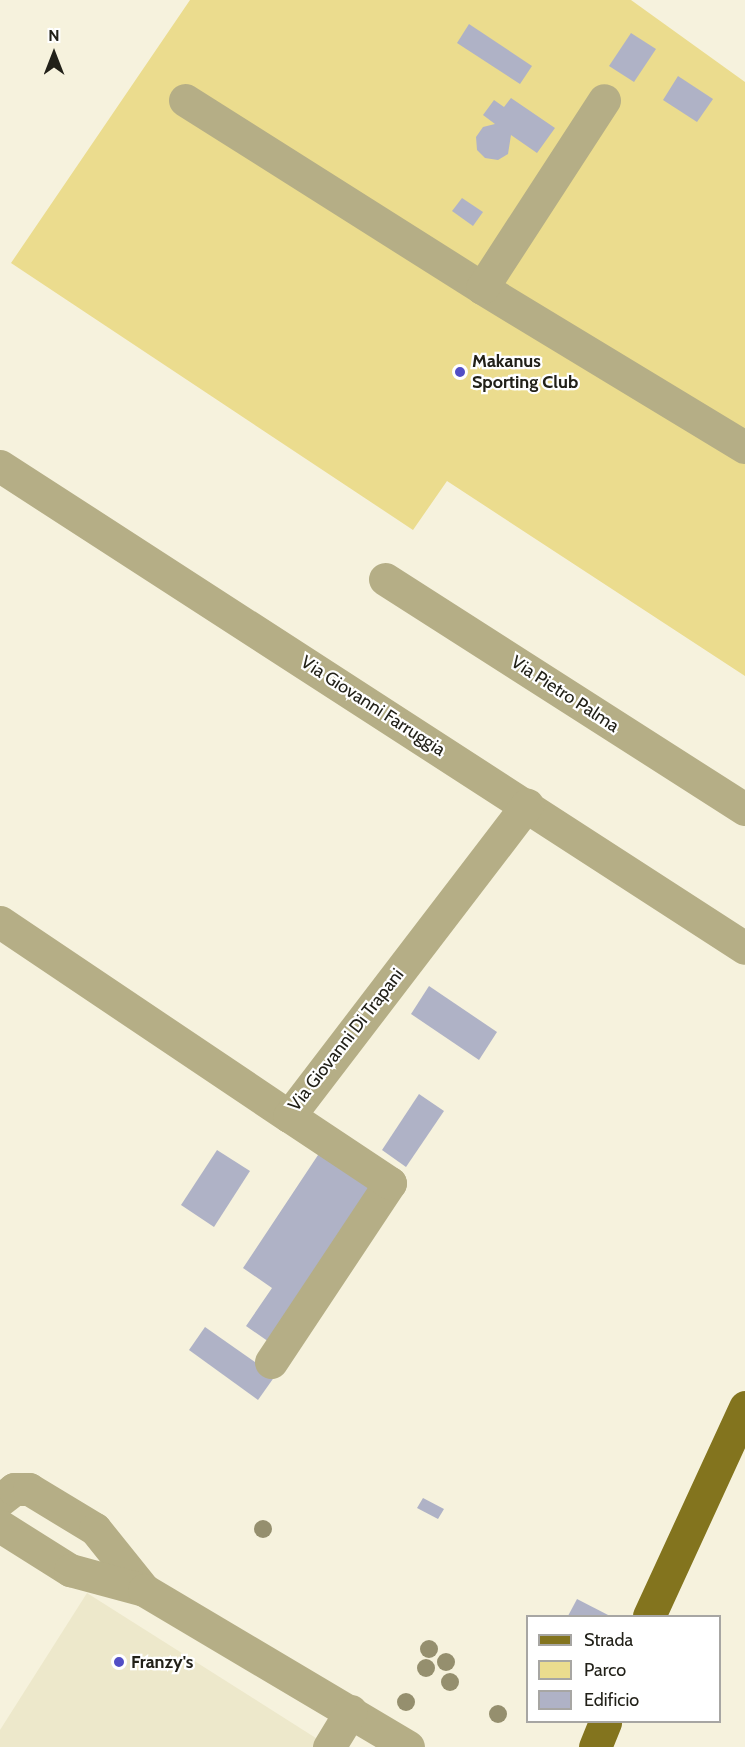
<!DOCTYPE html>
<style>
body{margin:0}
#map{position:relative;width:745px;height:1747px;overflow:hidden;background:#f6f2dd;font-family:Cabin,sans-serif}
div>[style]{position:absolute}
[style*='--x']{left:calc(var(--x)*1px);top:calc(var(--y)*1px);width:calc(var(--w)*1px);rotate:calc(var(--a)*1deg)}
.built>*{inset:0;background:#ede8cb}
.green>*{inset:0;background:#ebdc8e}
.building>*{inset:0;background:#afb2c6}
.minor>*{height:33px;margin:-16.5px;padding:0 16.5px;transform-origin:16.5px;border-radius:16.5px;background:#b5ae86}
.major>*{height:33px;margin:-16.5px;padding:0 16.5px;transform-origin:16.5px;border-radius:16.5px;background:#83741e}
.trees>*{width:18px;height:18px;margin:-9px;border-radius:50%;background:#958f6e}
.dots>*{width:16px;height:16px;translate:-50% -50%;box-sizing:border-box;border:3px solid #fff;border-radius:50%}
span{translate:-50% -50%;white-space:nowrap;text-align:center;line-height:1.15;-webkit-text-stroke:4.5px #fff;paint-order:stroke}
.poi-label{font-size:18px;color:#222119;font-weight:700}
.left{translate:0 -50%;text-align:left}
.street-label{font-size:18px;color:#222119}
.legend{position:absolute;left:526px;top:1615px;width:195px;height:108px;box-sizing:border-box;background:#fff;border:2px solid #a7a6a3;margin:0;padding:8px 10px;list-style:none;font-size:18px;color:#222119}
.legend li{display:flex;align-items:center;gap:12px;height:30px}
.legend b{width:30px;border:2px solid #a7a6a3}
.north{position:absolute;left:24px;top:24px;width:60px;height:60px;-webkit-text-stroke:4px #fff;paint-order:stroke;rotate:0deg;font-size:16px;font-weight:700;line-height:24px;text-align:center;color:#222119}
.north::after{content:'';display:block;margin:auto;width:21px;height:27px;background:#222119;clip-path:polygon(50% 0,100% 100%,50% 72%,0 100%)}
</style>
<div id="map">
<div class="built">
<i style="clip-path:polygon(87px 1593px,330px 1747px,0 1747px,0 1730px)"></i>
</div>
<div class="green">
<i style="clip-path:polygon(190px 0,631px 0,745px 82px,745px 676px,447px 481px,413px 530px,11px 263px)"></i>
</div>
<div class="building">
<i style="clip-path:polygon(469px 24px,532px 66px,520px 84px,457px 43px)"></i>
<i style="clip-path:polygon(631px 33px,656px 49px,634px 82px,609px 66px)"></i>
<i style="clip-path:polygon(678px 76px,713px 99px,697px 122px,663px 100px)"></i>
<i style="clip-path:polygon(511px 98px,555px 128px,537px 153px,511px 135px,508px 154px,498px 160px,485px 158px,477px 150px,476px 137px,483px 127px,495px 124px,483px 115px,494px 100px,504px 107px)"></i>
<i style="clip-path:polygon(462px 198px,483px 212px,473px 226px,452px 211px)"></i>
<i style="clip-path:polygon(429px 986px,497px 1032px,479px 1060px,411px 1014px)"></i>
<i style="clip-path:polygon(419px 1094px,444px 1111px,406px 1167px,382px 1150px)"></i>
<i style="clip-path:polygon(217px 1150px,250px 1171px,214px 1227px,181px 1205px)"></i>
<i style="clip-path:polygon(320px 1152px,375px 1189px,272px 1344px,246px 1326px,272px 1288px,243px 1268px)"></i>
<i style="clip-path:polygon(205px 1327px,275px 1376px,258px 1400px,189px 1350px)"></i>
<i style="clip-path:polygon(423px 1498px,444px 1509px,438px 1519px,417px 1508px)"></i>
<i style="clip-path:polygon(577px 1599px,610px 1616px,568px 1616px)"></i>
</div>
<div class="minor">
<i style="--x:185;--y:100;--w:352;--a:32.3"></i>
<i style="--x:482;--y:288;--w:307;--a:31.2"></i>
<i style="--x:482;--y:288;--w:224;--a:-57"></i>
<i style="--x:0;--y:466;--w:887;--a:32.9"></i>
<i style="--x:385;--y:579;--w:427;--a:32.6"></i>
<i style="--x:0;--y:922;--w:348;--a:33.9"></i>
<i style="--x:289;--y:1116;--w:392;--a:-52.6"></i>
<i style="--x:271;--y:1362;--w:215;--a:-56.4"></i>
<i style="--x:390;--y:1183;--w:121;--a:-146.4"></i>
<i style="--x:0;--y:1500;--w:18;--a:-38"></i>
<i style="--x:14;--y:1489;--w:15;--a:0"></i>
<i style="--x:29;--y:1489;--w:77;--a:31.2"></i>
<i style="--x:95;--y:1529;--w:78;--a:51.2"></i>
<i style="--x:0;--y:1526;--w:83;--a:32.2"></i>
<i style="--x:70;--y:1570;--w:77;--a:15.1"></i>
<i style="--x:144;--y:1590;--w:307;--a:30.7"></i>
<i style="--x:329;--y:1747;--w:42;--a:-58.6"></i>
</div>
<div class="major">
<i style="--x:649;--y:1616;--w:230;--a:-65.3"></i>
<i style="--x:595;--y:1747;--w:27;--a:-68"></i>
</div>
<div class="trees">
<i style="left:263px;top:1529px"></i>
<i style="left:429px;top:1649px"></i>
<i style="left:446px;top:1662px"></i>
<i style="left:426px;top:1668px"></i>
<i style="left:450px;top:1682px"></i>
<i style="left:406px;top:1702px"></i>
<i style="left:498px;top:1714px"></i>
</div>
<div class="dots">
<i style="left:460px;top:372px;background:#524ec5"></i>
<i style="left:119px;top:1662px;background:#524ec5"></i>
</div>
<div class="poi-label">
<span class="left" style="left:472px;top:372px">Makanus<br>Sporting Club</span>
<span class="left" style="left:131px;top:1662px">Franzy's</span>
</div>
<div class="street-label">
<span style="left:565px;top:694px;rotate:33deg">Via Pietro Palma</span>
<span style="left:373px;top:706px;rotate:33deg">Via Giovanni Farruggia</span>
<span style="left:346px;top:1040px;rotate:-52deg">Via Giovanni Di Trapani</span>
</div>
<ul class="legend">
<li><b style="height:8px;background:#83741e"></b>Strada</li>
<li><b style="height:16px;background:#ebdc8e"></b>Parco</li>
<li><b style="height:16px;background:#afb2c6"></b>Edificio</li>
</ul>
<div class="north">N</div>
</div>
